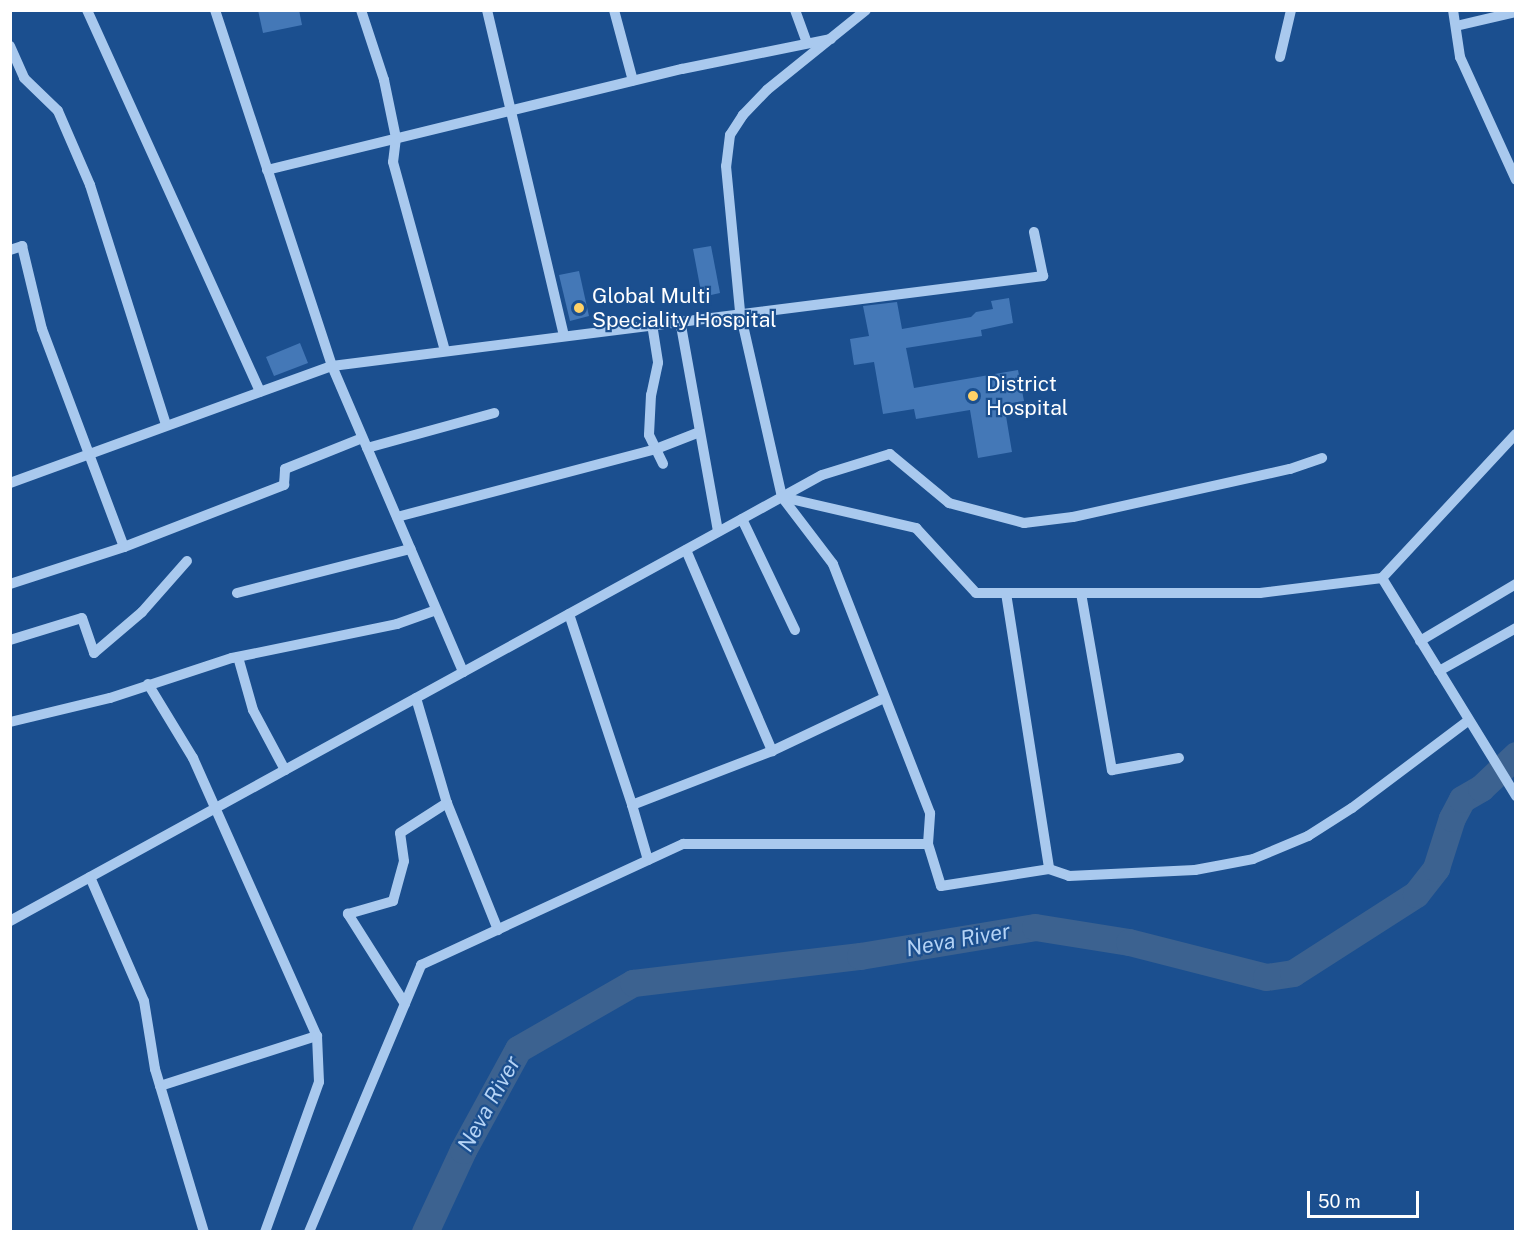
<!DOCTYPE html>
<style>
body{margin:0}
#map{position:relative;width:1526px;height:1242px;overflow:hidden;background:#1b4f8f;font-family:"Public Sans",sans-serif}
div>[style]{position:absolute}
[style*='--x']{left:calc(var(--x)*1px);top:calc(var(--y)*1px);width:calc(var(--w)*1px);rotate:calc(var(--a)*1deg)}
.river>*{height:27px;margin:-13.5px;padding:0 13.5px;transform-origin:13.5px;border-radius:13.5px;background:#3c6290}
.building>*{inset:0;background:#4478b7}
.minor>*{height:10px;margin:-5px;padding:0 5px;transform-origin:5px;border-radius:5px;background:#a9c9ee}
.dots>*{width:16px;height:16px;translate:-50% -50%;box-sizing:border-box;border:3px solid #1b4f8f;border-radius:50%}
span{translate:-50% -50%;white-space:nowrap;text-align:center;line-height:1.15;-webkit-text-stroke:4.5px #1b4f8f;paint-order:stroke}
.poi-label{font-size:21px;color:#fff}
.left{translate:0 -50%;text-align:left}
.water-label{font-size:22px;color:#b5d3f5;font-style:italic}
.frame{position:absolute;inset:0;border:12px solid #fff;pointer-events:none}
.scale{position:absolute;left:1307px;top:1191px;width:112px;height:27px;box-sizing:border-box;border:3px solid #fff;border-top:0;padding-left:8px;font-size:18px;line-height:21px;white-space:nowrap;color:#fff;-webkit-text-stroke:4px #1b4f8f;paint-order:stroke}
</style>
<div id="map">
<div class="river">
<i style="--x:425;--y:1232;--w:90;--a:-65.1"></i>
<i style="--x:463;--y:1150;--w:115;--a:-61.4"></i>
<i style="--x:518;--y:1049;--w:133;--a:-29.9"></i>
<i style="--x:633;--y:983;--w:229;--a:-6.8"></i>
<i style="--x:860;--y:956;--w:177;--a:-9.4"></i>
<i style="--x:1035;--y:927;--w:95;--a:9.1"></i>
<i style="--x:1129;--y:942;--w:141;--a:14.3"></i>
<i style="--x:1266;--y:977;--w:27;--a:-8"></i>
<i style="--x:1293;--y:973;--w:146;--a:-32.7"></i>
<i style="--x:1416;--y:894;--w:33;--a:-52"></i>
<i style="--x:1436;--y:868;--w:52;--a:-72.3"></i>
<i style="--x:1452;--y:818;--w:21;--a:-62"></i>
<i style="--x:1462;--y:799;--w:22;--a:-30"></i>
<i style="--x:1481;--y:788;--w:48;--a:-43.3"></i>
</div>
<div class="building">
<i style="clip-path:polygon(258px 10px,299px 10px,302px 25px,263px 33px)"></i>
<i style="clip-path:polygon(711px 246px,720px 293px,702px 297px,693px 249px)"></i>
<i style="clip-path:polygon(579px 271px,589px 316px,570px 321px,559px 275px)"></i>
<i style="clip-path:polygon(1009px 298px,1013px 323px,981px 330px,982px 336px,906px 348px,914px 388px,1018px 370px,1024px 401px,1004px 404px,1012px 452px,978px 458px,970px 410px,916px 419px,914px 409px,883px 414px,874px 362px,854px 365px,850px 339px,869px 336px,863px 306px,897px 302px,902px 329px,971px 317px,976px 312px,993px 309px,991px 301px)"></i>
<i style="clip-path:polygon(300px 343px,308px 363px,274px 376px,266px 357px)"></i>
</div>
<div class="minor">
<i style="--x:87;--y:10;--w:419;--a:65.6"></i>
<i style="--x:215;--y:10;--w:375;--a:71.8"></i>
<i style="--x:332;--y:366;--w:333;--a:66.8"></i>
<i style="--x:361;--y:10;--w:74;--a:71.8"></i>
<i style="--x:384;--y:80;--w:59;--a:78.3"></i>
<i style="--x:396;--y:138;--w:24;--a:97"></i>
<i style="--x:393;--y:162;--w:196;--a:74.6"></i>
<i style="--x:487;--y:10;--w:334;--a:76.7"></i>
<i style="--x:614;--y:10;--w:73;--a:75"></i>
<i style="--x:795;--y:10;--w:35;--a:70"></i>
<i style="--x:866;--y:10;--w:127;--a:141.1"></i>
<i style="--x:767;--y:90;--w:35;--a:134"></i>
<i style="--x:743;--y:115;--w:24;--a:123"></i>
<i style="--x:730;--y:135;--w:31;--a:97"></i>
<i style="--x:726;--y:166;--w:147;--a:84.5"></i>
<i style="--x:740;--y:312;--w:190;--a:77.2"></i>
<i style="--x:782;--y:497;--w:138;--a:13"></i>
<i style="--x:916;--y:528;--w:88;--a:47.3"></i>
<i style="--x:976;--y:593;--w:284;--a:0"></i>
<i style="--x:1260;--y:593;--w:123;--a:-7"></i>
<i style="--x:1382;--y:578;--w:197;--a:-47.1"></i>
<i style="--x:1453;--y:10;--w:48;--a:81.5"></i>
<i style="--x:1460;--y:57;--w:135;--a:65.5"></i>
<i style="--x:1456;--y:26;--w:62;--a:-13.1"></i>
<i style="--x:10;--y:46;--w:35;--a:66"></i>
<i style="--x:24;--y:78;--w:47;--a:44.1"></i>
<i style="--x:58;--y:111;--w:81;--a:66.6"></i>
<i style="--x:90;--y:185;--w:252;--a:72.4"></i>
<i style="--x:1280;--y:57;--w:48;--a:-76.8"></i>
<i style="--x:267;--y:170;--w:427;--a:-13.7"></i>
<i style="--x:682;--y:69;--w:152;--a:-11.4"></i>
<i style="--x:10;--y:250;--w:13;--a:-18"></i>
<i style="--x:22;--y:246;--w:85;--a:76.5"></i>
<i style="--x:42;--y:329;--w:233;--a:69.4"></i>
<i style="--x:680;--y:320;--w:215;--a:79.8"></i>
<i style="--x:652;--y:324;--w:39;--a:81"></i>
<i style="--x:658;--y:363;--w:33;--a:102"></i>
<i style="--x:651;--y:395;--w:40;--a:92.9"></i>
<i style="--x:649;--y:435;--w:32;--a:64"></i>
<i style="--x:367;--y:448;--w:132;--a:-15.4"></i>
<i style="--x:10;--y:483;--w:343;--a:-20"></i>
<i style="--x:332;--y:366;--w:717;--a:-7.21"></i>
<i style="--x:1043;--y:276;--w:45;--a:-101.6"></i>
<i style="--x:397;--y:517;--w:268;--a:-14.7"></i>
<i style="--x:656;--y:449;--w:44;--a:-21.3"></i>
<i style="--x:742;--y:519;--w:123;--a:64.5"></i>
<i style="--x:686;--y:550;--w:219;--a:66.8"></i>
<i style="--x:772;--y:751;--w:124;--a:-25.3"></i>
<i style="--x:1382;--y:578;--w:256;--a:58.4"></i>
<i style="--x:10;--y:584;--w:120;--a:-18"></i>
<i style="--x:124;--y:547;--w:172;--a:-21.2"></i>
<i style="--x:284;--y:485;--w:16;--a:-86"></i>
<i style="--x:285;--y:469;--w:83;--a:-21.9"></i>
<i style="--x:237;--y:593;--w:179;--a:-14.3"></i>
<i style="--x:1006;--y:593;--w:279;--a:81.1"></i>
<i style="--x:1049;--y:869;--w:21;--a:19"></i>
<i style="--x:1069;--y:876;--w:126;--a:-2.7"></i>
<i style="--x:1195;--y:870;--w:59;--a:-10.7"></i>
<i style="--x:1253;--y:859;--w:60;--a:-22.7"></i>
<i style="--x:1308;--y:836;--w:52;--a:-32.5"></i>
<i style="--x:1352;--y:808;--w:146;--a:-36.9"></i>
<i style="--x:1081;--y:593;--w:180;--a:80.1"></i>
<i style="--x:1112;--y:770;--w:68;--a:-10.2"></i>
<i style="--x:569;--y:614;--w:201;--a:71.7"></i>
<i style="--x:10;--y:640;--w:75;--a:-17"></i>
<i style="--x:82;--y:618;--w:37;--a:71"></i>
<i style="--x:94;--y:653;--w:63;--a:-40.5"></i>
<i style="--x:142;--y:612;--w:68;--a:-48.6"></i>
<i style="--x:1420;--y:641;--w:112;--a:-30.7"></i>
<i style="--x:238;--y:657;--w:55;--a:74.2"></i>
<i style="--x:253;--y:710;--w:68;--a:61.9"></i>
<i style="--x:1439;--y:671;--w:88;--a:-29.2"></i>
<i style="--x:148;--y:684;--w:87;--a:58.7"></i>
<i style="--x:193;--y:758;--w:304;--a:66"></i>
<i style="--x:416;--y:698;--w:109;--a:73.6"></i>
<i style="--x:447;--y:803;--w:137;--a:68.1"></i>
<i style="--x:10;--y:722;--w:103;--a:-13.5"></i>
<i style="--x:110;--y:698;--w:128;--a:-18.2"></i>
<i style="--x:232;--y:658;--w:168;--a:-11.6"></i>
<i style="--x:397;--y:624;--w:41;--a:-19.7"></i>
<i style="--x:928;--y:844;--w:44;--a:72.8"></i>
<i style="--x:941;--y:886;--w:109;--a:-8.9"></i>
<i style="--x:648;--y:860;--w:57;--a:-106.2"></i>
<i style="--x:632;--y:805;--w:150;--a:-21.1"></i>
<i style="--x:90;--y:877;--w:135;--a:66.5"></i>
<i style="--x:144;--y:1001;--w:69;--a:80.8"></i>
<i style="--x:155;--y:1069;--w:170;--a:73.3"></i>
<i style="--x:10;--y:921;--w:926;--a:-28.78"></i>
<i style="--x:822;--y:475;--w:71;--a:-17.2"></i>
<i style="--x:890;--y:454;--w:77;--a:39.7"></i>
<i style="--x:949;--y:503;--w:78;--a:14.9"></i>
<i style="--x:1024;--y:523;--w:49;--a:-7"></i>
<i style="--x:1073;--y:517;--w:222;--a:-12.5"></i>
<i style="--x:1290;--y:469;--w:34;--a:-19"></i>
<i style="--x:405;--y:1004;--w:107;--a:-122.3"></i>
<i style="--x:348;--y:914;--w:47;--a:-16.1"></i>
<i style="--x:393;--y:901;--w:41;--a:-74.6"></i>
<i style="--x:404;--y:861;--w:28;--a:-98"></i>
<i style="--x:400;--y:833;--w:56;--a:-32.6"></i>
<i style="--x:160;--y:1086;--w:165;--a:-17.7"></i>
<i style="--x:317;--y:1036;--w:46;--a:87.5"></i>
<i style="--x:319;--y:1082;--w:159;--a:109.8"></i>
<i style="--x:309;--y:1232;--w:290;--a:-67.2"></i>
<i style="--x:421;--y:965;--w:289;--a:-24.8"></i>
<i style="--x:683;--y:844;--w:245;--a:0"></i>
<i style="--x:928;--y:844;--w:31;--a:-86"></i>
<i style="--x:930;--y:813;--w:267;--a:-111.3"></i>
<i style="--x:833;--y:564;--w:84;--a:-127.3"></i>
</div>
<div class="dots">
<i style="left:579px;top:308px;background:#ffd166"></i>
<i style="left:973px;top:396px;background:#ffd166"></i>
</div>
<div class="poi-label">
<span class="left" style="left:592px;top:308px">Global Multi<br>Speciality Hospital</span>
<span class="left" style="left:986px;top:396px">District<br>Hospital</span>
</div>
<div class="water-label">
<span style="left:958px;top:940px;rotate:-10deg">Neva River</span>
<span style="left:489px;top:1104px;rotate:-61deg">Neva River</span>
</div>
<div class="frame"></div>
<div class="scale">50 m</div>
</div>
